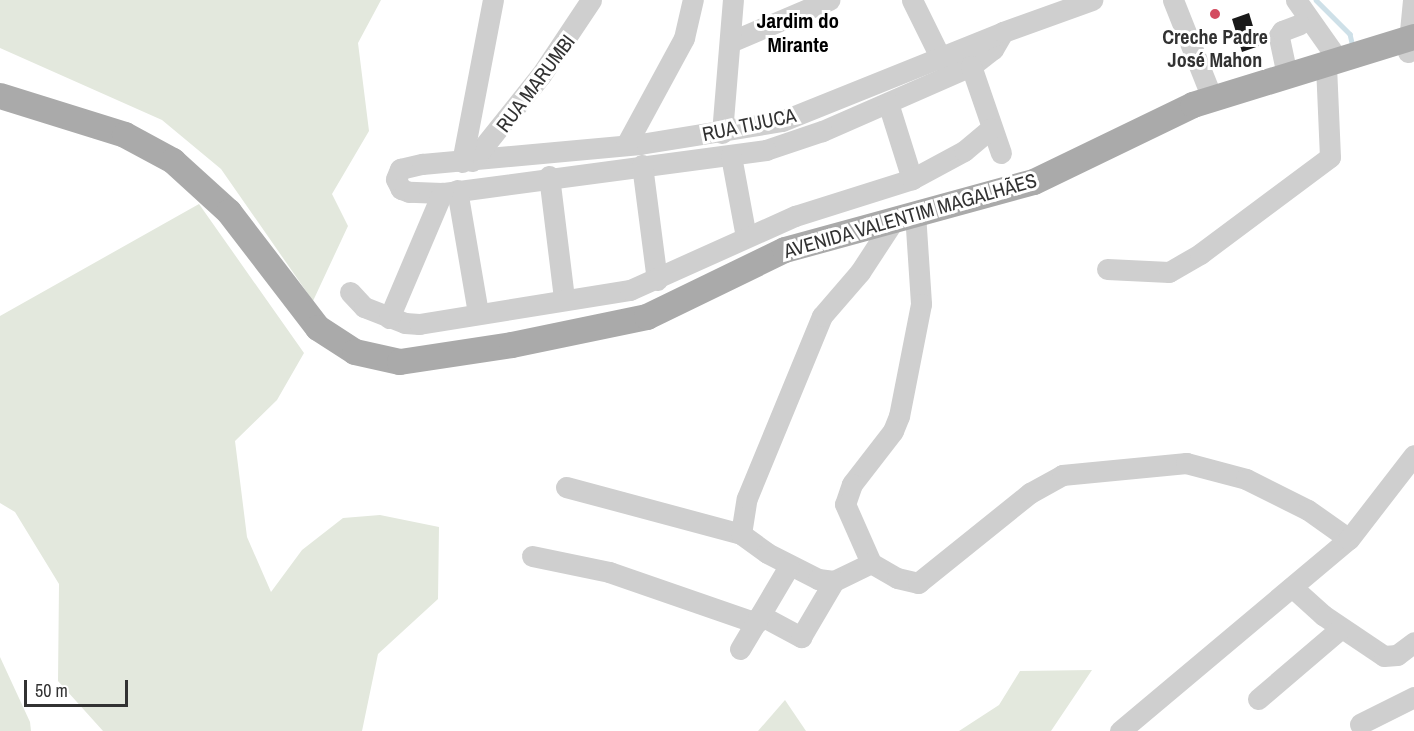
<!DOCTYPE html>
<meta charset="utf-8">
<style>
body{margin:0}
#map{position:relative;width:1414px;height:731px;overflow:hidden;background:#fff;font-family:"Archivo Narrow",sans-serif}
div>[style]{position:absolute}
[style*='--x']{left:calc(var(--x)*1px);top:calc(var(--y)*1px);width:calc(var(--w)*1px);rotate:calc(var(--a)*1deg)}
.green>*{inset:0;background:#e3e8dd}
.stream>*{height:4.5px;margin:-2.25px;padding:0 2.25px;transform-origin:2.25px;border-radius:2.25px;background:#cee0e8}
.building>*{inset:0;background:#191919}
.minor>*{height:21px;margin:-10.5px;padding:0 10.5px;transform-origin:10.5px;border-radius:10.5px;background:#cfcfcf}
.major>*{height:26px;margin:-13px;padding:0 13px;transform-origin:13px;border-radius:13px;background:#aaa}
.dots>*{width:16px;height:16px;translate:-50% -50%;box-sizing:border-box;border:3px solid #fff;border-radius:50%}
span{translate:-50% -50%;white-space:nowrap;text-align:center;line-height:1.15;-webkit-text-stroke:6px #fff;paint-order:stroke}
.poi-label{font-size:20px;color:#323232;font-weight:700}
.street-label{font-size:20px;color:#323232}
.neighbourhood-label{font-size:21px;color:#000;font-weight:700}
.scale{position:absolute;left:24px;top:680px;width:104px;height:27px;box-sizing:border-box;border:3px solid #323232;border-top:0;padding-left:8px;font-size:18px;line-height:21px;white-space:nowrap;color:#323232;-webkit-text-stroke:4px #fff;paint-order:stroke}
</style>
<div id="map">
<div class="green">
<i style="clip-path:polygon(0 0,381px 0,358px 43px,369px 131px,332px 194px,348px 226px,313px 301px,221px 169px,162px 120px,0 48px)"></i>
<i style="clip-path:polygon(199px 204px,304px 353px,277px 400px,235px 441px,247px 537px,271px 592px,302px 550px,343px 518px,380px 515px,439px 527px,438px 599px,378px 654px,362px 731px,103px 731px,58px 681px,59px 584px,15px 512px,0 503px,0 316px)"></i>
<i style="clip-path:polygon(0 657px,30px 722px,31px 731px,0 731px)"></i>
<i style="clip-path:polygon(1092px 670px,1051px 731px,959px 731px,999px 705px,1020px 671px)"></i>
<i style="clip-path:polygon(785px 700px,806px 731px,758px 731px)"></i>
</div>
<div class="stream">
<i style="--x:1316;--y:0;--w:48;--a:45"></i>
<i style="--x:1350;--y:34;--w:9;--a:77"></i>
</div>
<div class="building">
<i style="clip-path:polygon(1249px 13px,1259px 46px,1242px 52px,1232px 19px)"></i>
</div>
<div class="minor">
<i style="--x:912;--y:0;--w:66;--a:63.8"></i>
<i style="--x:1173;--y:0;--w:105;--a:68.3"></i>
<i style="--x:1296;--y:0;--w:75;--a:54.8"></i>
<i style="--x:1003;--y:32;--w:20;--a:120"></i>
<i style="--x:993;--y:49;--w:28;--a:142"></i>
<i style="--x:971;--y:66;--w:163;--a:156.4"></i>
<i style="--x:822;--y:131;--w:59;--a:161.3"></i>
<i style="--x:766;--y:150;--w:327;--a:172.4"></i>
<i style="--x:442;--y:193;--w:33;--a:-178"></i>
<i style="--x:409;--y:192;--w:9;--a:-159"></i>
<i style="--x:401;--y:189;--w:11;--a:-117"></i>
<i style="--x:396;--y:179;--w:11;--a:-68"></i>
<i style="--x:400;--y:169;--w:23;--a:-13"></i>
<i style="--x:422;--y:164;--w:219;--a:-5.2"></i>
<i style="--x:640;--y:144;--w:144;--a:-9.2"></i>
<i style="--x:782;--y:121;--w:238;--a:-21.9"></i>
<i style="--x:1003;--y:32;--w:95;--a:-19.8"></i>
<i style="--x:730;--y:42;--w:108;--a:-23"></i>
<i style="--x:1408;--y:52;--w:52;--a:-84.5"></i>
<i style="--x:971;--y:66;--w:92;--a:71"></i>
<i style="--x:1287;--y:75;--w:40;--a:-102"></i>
<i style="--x:1279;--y:36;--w:6;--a:-59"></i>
<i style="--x:1282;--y:31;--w:19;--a:-21"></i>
<i style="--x:888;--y:103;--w:80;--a:72.5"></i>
<i style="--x:722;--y:133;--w:133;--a:-85.3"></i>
<i style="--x:626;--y:145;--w:122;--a:-61.5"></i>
<i style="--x:684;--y:38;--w:39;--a:-77"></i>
<i style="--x:731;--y:156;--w:82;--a:79.5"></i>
<i style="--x:472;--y:161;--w:110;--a:-51.3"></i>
<i style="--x:541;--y:75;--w:90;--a:-56.3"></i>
<i style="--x:462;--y:162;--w:165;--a:-79.2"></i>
<i style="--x:642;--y:165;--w:116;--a:82.6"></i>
<i style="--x:549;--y:176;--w:124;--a:83"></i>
<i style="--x:457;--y:190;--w:125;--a:80.3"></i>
<i style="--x:915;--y:213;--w:91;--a:86.2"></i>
<i style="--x:921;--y:304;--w:114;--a:101.1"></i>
<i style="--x:899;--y:416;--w:16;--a:112"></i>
<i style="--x:893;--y:431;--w:67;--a:127.7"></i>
<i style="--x:852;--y:484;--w:21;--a:109"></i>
<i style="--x:845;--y:504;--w:64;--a:66.2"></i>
<i style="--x:871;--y:563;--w:30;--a:30"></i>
<i style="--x:897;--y:578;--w:22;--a:13"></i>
<i style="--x:918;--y:583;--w:144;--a:-38.8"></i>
<i style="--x:1030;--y:493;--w:37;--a:-29"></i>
<i style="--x:1062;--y:475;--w:125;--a:-5.5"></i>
<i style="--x:1186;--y:463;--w:62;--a:14.9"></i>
<i style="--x:1246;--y:479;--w:69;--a:26.6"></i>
<i style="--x:1308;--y:510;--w:50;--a:35.3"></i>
<i style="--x:1107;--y:269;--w:62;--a:2.8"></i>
<i style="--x:1169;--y:272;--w:36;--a:-30"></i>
<i style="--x:1200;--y:254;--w:162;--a:-36.7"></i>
<i style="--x:1330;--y:157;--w:92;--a:-92.5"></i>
<i style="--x:350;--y:292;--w:21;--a:47"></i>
<i style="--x:364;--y:307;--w:44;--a:21.3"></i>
<i style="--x:405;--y:323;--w:14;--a:4"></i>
<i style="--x:419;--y:324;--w:214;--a:-9.2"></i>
<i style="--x:630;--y:290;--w:181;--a:-24.2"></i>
<i style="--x:795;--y:216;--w:123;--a:-17.5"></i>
<i style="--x:912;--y:179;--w:59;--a:-28.3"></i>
<i style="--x:964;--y:151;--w:35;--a:-40"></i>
<i style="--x:389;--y:318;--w:136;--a:-67"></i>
<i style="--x:566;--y:487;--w:181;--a:15"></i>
<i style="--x:741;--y:534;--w:32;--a:36"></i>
<i style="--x:767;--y:553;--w:57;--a:27"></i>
<i style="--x:818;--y:579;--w:16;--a:7"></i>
<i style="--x:834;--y:581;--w:41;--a:-25.9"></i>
<i style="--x:741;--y:534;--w:36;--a:-81"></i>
<i style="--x:747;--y:498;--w:197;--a:-67.6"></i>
<i style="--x:822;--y:316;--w:58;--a:-49.2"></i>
<i style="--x:860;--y:272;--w:66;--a:-56.8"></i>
<i style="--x:532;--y:556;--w:79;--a:11.7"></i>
<i style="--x:609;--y:572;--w:156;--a:19.1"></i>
<i style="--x:1292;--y:587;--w:42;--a:42.1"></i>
<i style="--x:1323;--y:615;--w:73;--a:33.9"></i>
<i style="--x:1384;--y:656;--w:13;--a:-4"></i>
<i style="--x:1397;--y:655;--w:21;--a:-37"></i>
<i style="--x:760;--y:615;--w:47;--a:28.2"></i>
<i style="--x:801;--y:637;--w:65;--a:-59.5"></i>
<i style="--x:740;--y:649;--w:96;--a:-59.4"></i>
<i style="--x:1258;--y:699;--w:109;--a:-40.5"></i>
<i style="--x:1360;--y:724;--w:60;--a:-26.6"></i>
<i style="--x:1120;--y:731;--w:299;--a:-40"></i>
<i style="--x:1349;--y:539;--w:106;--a:-52.3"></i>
</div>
<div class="major">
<i style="--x:0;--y:96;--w:131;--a:17.3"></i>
<i style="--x:125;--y:135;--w:55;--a:28.4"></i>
<i style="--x:173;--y:161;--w:76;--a:42.3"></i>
<i style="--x:229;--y:212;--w:146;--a:52.5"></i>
<i style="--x:318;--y:328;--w:44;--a:33"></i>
<i style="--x:355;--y:352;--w:46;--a:12.5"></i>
<i style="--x:400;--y:362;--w:113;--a:-8.6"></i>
<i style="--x:512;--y:345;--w:138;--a:-11.7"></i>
<i style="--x:647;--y:317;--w:153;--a:-25.9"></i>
<i style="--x:785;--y:250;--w:258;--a:-15.3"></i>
<i style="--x:1034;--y:182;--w:177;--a:-25.8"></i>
<i style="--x:1193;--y:105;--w:231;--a:-17.1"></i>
</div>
<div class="dots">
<i style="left:1215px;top:14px;background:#d34b5f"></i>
</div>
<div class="poi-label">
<span style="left:1215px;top:48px">Creche Padre<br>José Mahon</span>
</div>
<div class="street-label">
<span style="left:535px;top:83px;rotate:-53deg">RUA MARUMBI</span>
<span style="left:749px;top:124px;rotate:-12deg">RUA TIJUCA</span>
<span style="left:910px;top:215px;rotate:-16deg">AVENIDA VALENTIM MAGALHÃES</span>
</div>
<div class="neighbourhood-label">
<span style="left:798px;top:33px">Jardim do<br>Mirante</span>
</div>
<div class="scale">50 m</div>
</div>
